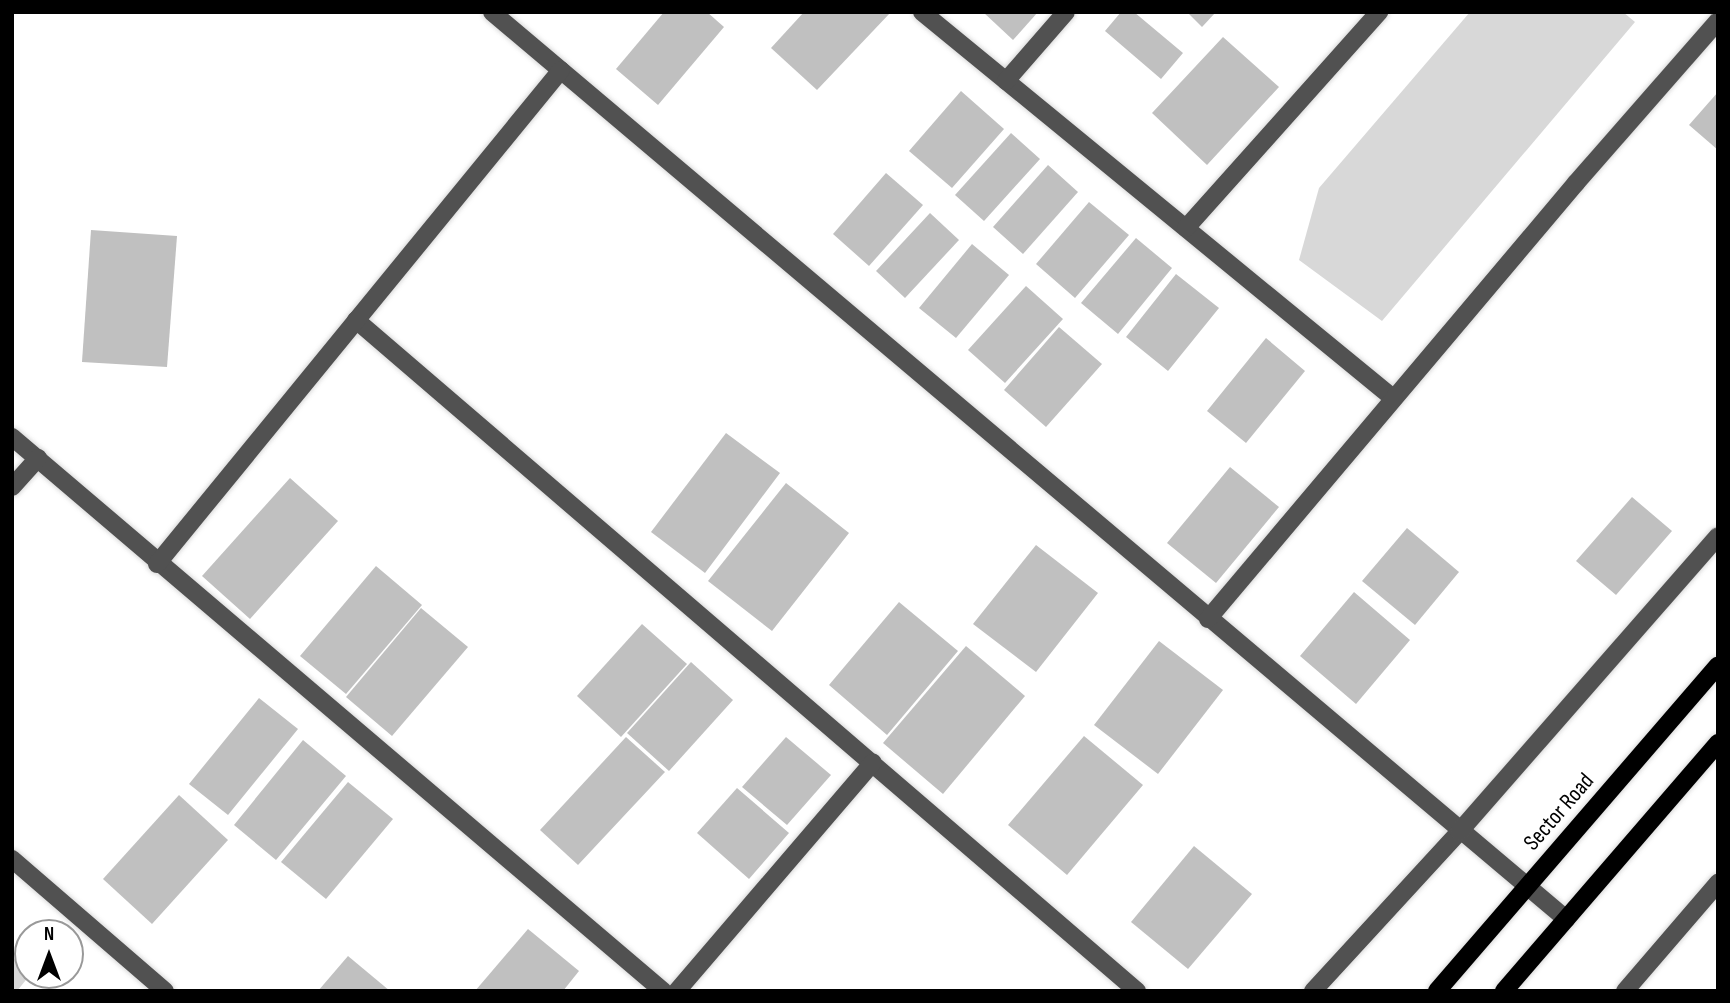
<!DOCTYPE html>
<style>
body{margin:0}
#map{position:relative;width:1730px;height:1003px;overflow:hidden;background:#fff;font-family:"Sofia Sans Condensed",sans-serif}
div>[style]{position:absolute}
[style*='--x']{left:calc(var(--x)*1px);top:calc(var(--y)*1px);width:calc(var(--w)*1px);rotate:calc(var(--a)*1deg)}
.green>*{inset:0;background:#d8d8d8}
.building>*{inset:0;background:#c0c0c0}
.roads{filter:drop-shadow(0 0 2px #dbdbdb) drop-shadow(0 0 2px #dbdbdb)}
.minor>*{height:18px;margin:-9px;padding:0 9px;transform-origin:9px;border-radius:9px;background:#515151}
.major>*{height:18px;margin:-9px;padding:0 9px;transform-origin:9px;border-radius:9px;background:#000}
span{translate:-50% -50%;white-space:nowrap;text-align:center;line-height:1.15;-webkit-text-stroke:7px #fff;paint-order:stroke}
.street-label{font-size:23px;color:#000}
.frame{position:absolute;inset:0;border:14px solid #000;pointer-events:none}
.north{position:absolute;left:14px;top:919px;width:70px;height:70px;box-sizing:border-box;background:#fff;border:2px solid #999;border-radius:50%;rotate:0deg;font-size:19px;font-weight:700;line-height:28px;text-align:center;color:#000}
.north::after{content:'';display:block;margin:auto;width:24px;height:32px;background:#000;clip-path:polygon(50% 0,100% 100%,50% 72%,0 100%)}
</style>
<div id="map">
<div class="green">
<i style="clip-path:polygon(1470px 12px,1623px 12px,1635px 22px,1382px 321px,1299px 260px,1319px 188px)"></i>
<i style="clip-path:polygon(12px 956px,30px 975px,17px 991px,12px 991px)"></i>
</div>
<div class="building">
<i style="clip-path:polygon(664px 12px,707px 12px,724px 27px,658px 105px,616px 69px)"></i>
<i style="clip-path:polygon(804px 12px,891px 12px,817px 90px,771px 48px)"></i>
<i style="clip-path:polygon(983px 12px,1038px 12px,1013px 40px)"></i>
<i style="clip-path:polygon(1121px 12px,1134px 12px,1183px 53px,1161px 79px,1105px 31px)"></i>
<i style="clip-path:polygon(1187px 12px,1216px 12px,1202px 27px)"></i>
<i style="clip-path:polygon(1223px 37px,1279px 87px,1207px 165px,1152px 113px)"></i>
<i style="clip-path:polygon(961px 91px,1004px 129px,952px 188px,909px 151px)"></i>
<i style="clip-path:polygon(1718px 92px,1718px 150px,1689px 125px)"></i>
<i style="clip-path:polygon(1011px 133px,1040px 159px,984px 221px,955px 195px)"></i>
<i style="clip-path:polygon(1048px 165px,1078px 192px,1023px 254px,993px 227px)"></i>
<i style="clip-path:polygon(886px 173px,923px 205px,869px 266px,833px 234px)"></i>
<i style="clip-path:polygon(1089px 202px,1129px 235px,1075px 298px,1036px 264px)"></i>
<i style="clip-path:polygon(930px 213px,959px 240px,905px 298px,876px 271px)"></i>
<i style="clip-path:polygon(91px 230px,177px 236px,167px 367px,82px 362px)"></i>
<i style="clip-path:polygon(1136px 238px,1172px 268px,1118px 334px,1081px 303px)"></i>
<i style="clip-path:polygon(972px 244px,1009px 275px,956px 338px,919px 308px)"></i>
<i style="clip-path:polygon(1176px 274px,1219px 308px,1168px 371px,1126px 337px)"></i>
<i style="clip-path:polygon(1026px 286px,1063px 319px,1005px 383px,968px 350px)"></i>
<i style="clip-path:polygon(1059px 327px,1102px 364px,1046px 427px,1004px 390px)"></i>
<i style="clip-path:polygon(1266px 338px,1305px 371px,1246px 443px,1207px 411px)"></i>
<i style="clip-path:polygon(726px 433px,780px 473px,705px 573px,651px 532px)"></i>
<i style="clip-path:polygon(1230px 467px,1279px 507px,1216px 583px,1167px 543px)"></i>
<i style="clip-path:polygon(290px 478px,338px 521px,250px 619px,202px 576px)"></i>
<i style="clip-path:polygon(786px 483px,849px 533px,772px 631px,708px 581px)"></i>
<i style="clip-path:polygon(1632px 497px,1672px 531px,1616px 595px,1576px 561px)"></i>
<i style="clip-path:polygon(1407px 528px,1459px 572px,1415px 625px,1362px 581px)"></i>
<i style="clip-path:polygon(1036px 545px,1098px 593px,1036px 672px,973px 624px)"></i>
<i style="clip-path:polygon(376px 566px,422px 605px,346px 694px,300px 656px)"></i>
<i style="clip-path:polygon(1354px 592px,1410px 640px,1356px 704px,1300px 656px)"></i>
<i style="clip-path:polygon(899px 602px,958px 651px,887px 735px,829px 685px)"></i>
<i style="clip-path:polygon(421px 608px,468px 647px,392px 736px,346px 697px)"></i>
<i style="clip-path:polygon(642px 624px,687px 664px,621px 737px,577px 696px)"></i>
<i style="clip-path:polygon(1159px 641px,1223px 690px,1158px 774px,1094px 725px)"></i>
<i style="clip-path:polygon(966px 646px,1025px 696px,943px 794px,883px 743px)"></i>
<i style="clip-path:polygon(691px 662px,733px 700px,669px 771px,627px 733px)"></i>
<i style="clip-path:polygon(259px 698px,298px 729px,228px 815px,189px 784px)"></i>
<i style="clip-path:polygon(1084px 736px,1143px 785px,1067px 875px,1008px 825px)"></i>
<i style="clip-path:polygon(626px 737px,665px 772px,578px 865px,540px 830px)"></i>
<i style="clip-path:polygon(786px 737px,831px 775px,787px 825px,742px 787px)"></i>
<i style="clip-path:polygon(303px 740px,346px 776px,276px 860px,234px 825px)"></i>
<i style="clip-path:polygon(348px 782px,393px 819px,326px 899px,281px 862px)"></i>
<i style="clip-path:polygon(737px 788px,789px 833px,749px 879px,697px 833px)"></i>
<i style="clip-path:polygon(179px 795px,228px 840px,152px 924px,103px 879px)"></i>
<i style="clip-path:polygon(1194px 846px,1252px 894px,1188px 969px,1131px 922px)"></i>
<i style="clip-path:polygon(528px 929px,579px 971px,563px 991px,475px 991px)"></i>
<i style="clip-path:polygon(348px 956px,390px 991px,318px 991px)"></i>
</div>
<div class="roads">
<div class="minor">
<i style="--x:492;--y:12;--w:1406;--a:40.18"></i>
<i style="--x:922;--y:12;--w:609;--a:39.34"></i>
<i style="--x:1006;--y:81;--w:91;--a:-49"></i>
<i style="--x:1186;--y:228;--w:290;--a:-48.2"></i>
<i style="--x:356;--y:320;--w:1030;--a:40.67"></i>
<i style="--x:12;--y:437;--w:855;--a:40.4"></i>
<i style="--x:12;--y:487;--w:39;--a:-48"></i>
<i style="--x:157;--y:564;--w:638;--a:-50.72"></i>
<i style="--x:1208;--y:619;--w:571;--a:-49.83"></i>
<i style="--x:1576;--y:183;--w:215;--a:-48.8"></i>
<i style="--x:12;--y:859;--w:202;--a:40.8"></i>
<i style="--x:677;--y:991;--w:301;--a:-49.4"></i>
<i style="--x:1313;--y:991;--w:216;--a:-47.4"></i>
<i style="--x:1459;--y:832;--w:393;--a:-48.8"></i>
<i style="--x:1625;--y:991;--w:143;--a:-49.3"></i>
</div>
<div class="major">
<i style="--x:1437;--y:991;--w:430;--a:-49.2"></i>
<i style="--x:1504;--y:991;--w:328;--a:-49.2"></i>
</div>
</div>
<div class="street-label">
<span style="left:1559px;top:812px;rotate:-49deg">Sector Road</span>
</div>
<div class="frame"></div>
<div class="north">N</div>
</div>
